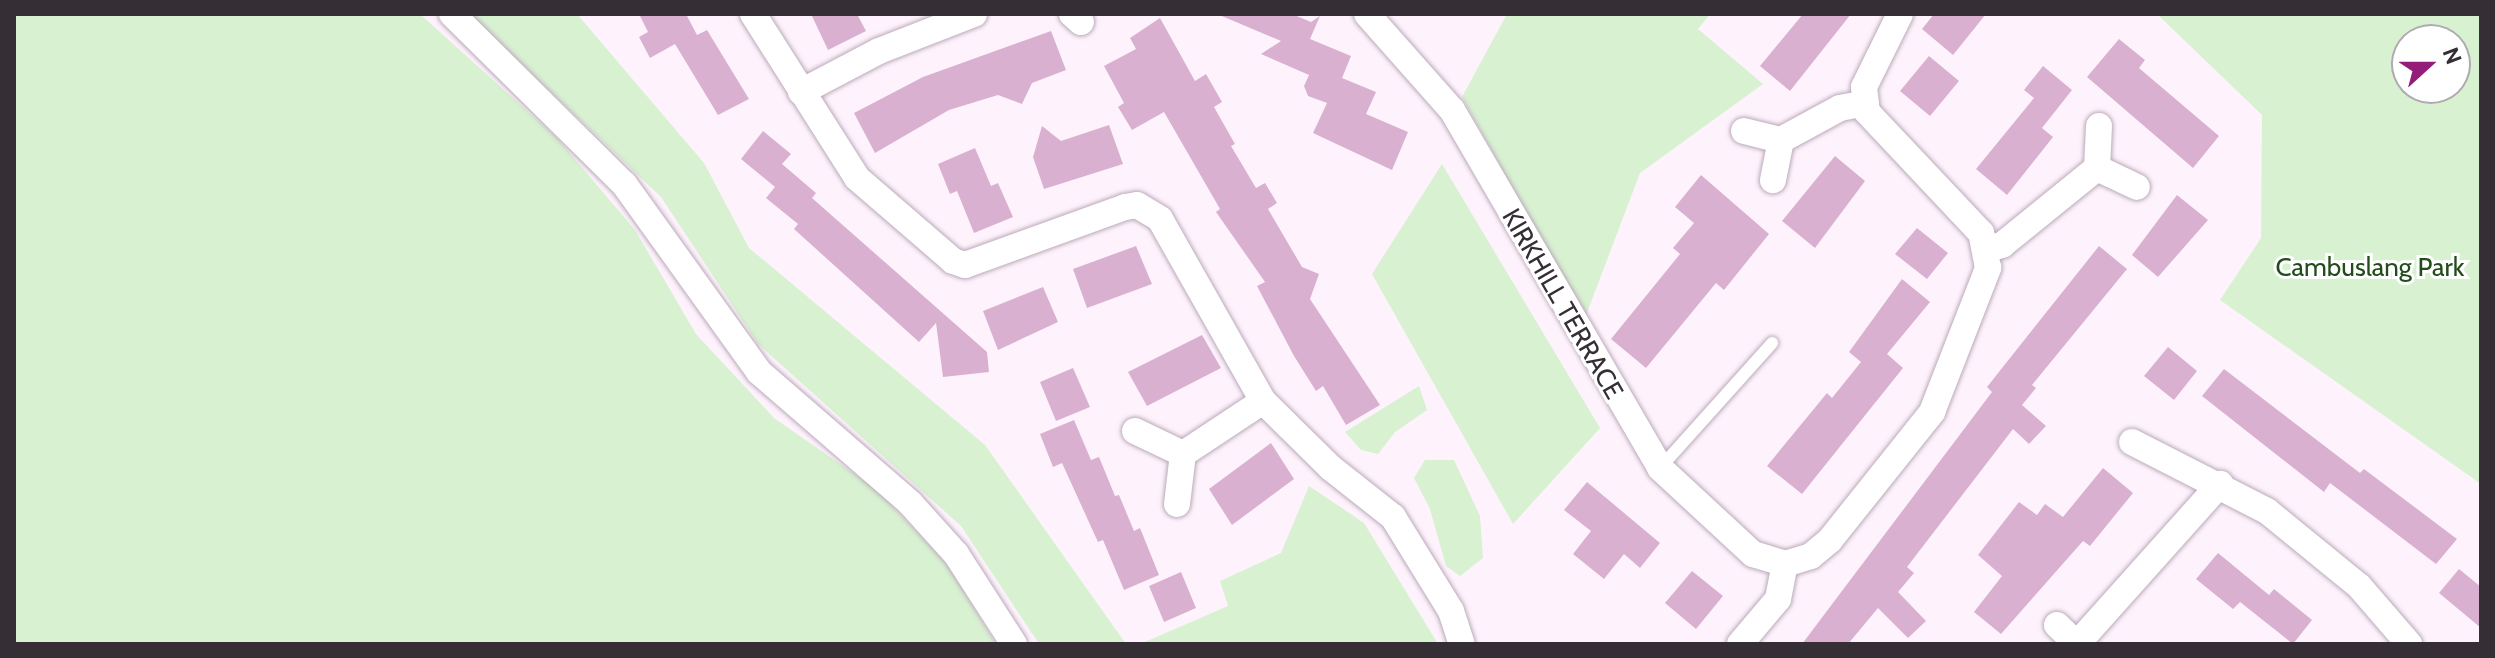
<!DOCTYPE html>
<style>
body{margin:0}
#map{position:relative;width:2495px;height:658px;overflow:hidden;background:#fef3fd;font-family:Cabin,sans-serif}
div>[style]{position:absolute}
[style*='--x']{left:calc(var(--x)*1px);top:calc(var(--y)*1px);width:calc(var(--w)*1px);rotate:calc(var(--a)*1deg)}
.green>*{inset:0;background:#d7f1d1}
.building>*{inset:0;background:#dab0d0}
.roads{filter:drop-shadow(0 0 2px #bbaaba) drop-shadow(0 0 2px #bbaaba)}
.lane>*{height:12px;margin:-6px;padding:0 6px;transform-origin:6px;border-radius:6px;background:#fff}
.street>*{height:26px;margin:-13px;padding:0 13px;transform-origin:13px;border-radius:13px;background:#fff}
span{translate:-50% -50%;white-space:nowrap;text-align:center;line-height:1.15;-webkit-text-stroke:6px #fff;paint-order:stroke}
.park-label{font-size:26px;color:#224c19}
.street-label{font-size:26px;color:#352f35}
.frame{position:absolute;inset:0;border:16px solid #352f35;pointer-events:none}
.north{position:absolute;left:2391px;top:24px;width:80px;height:80px;box-sizing:border-box;background:#fff;border:2px solid #aeacae;border-radius:50%;rotate:69deg;font-size:22px;font-weight:700;line-height:32px;text-align:center;color:#352f35}
.north::after{content:'';display:block;margin:auto;width:28px;height:36px;background:#941d7a;clip-path:polygon(50% 0,100% 100%,50% 72%,0 100%)}
</style>
<div id="map">
<div class="green">
<i style="clip-path:polygon(14px 14px,420px 14px,556px 137px,635px 230px,696px 334px,774px 418px,876px 489px,947px 564px,996px 644px,14px 644px)"></i>
<i style="clip-path:polygon(469px 14px,577px 14px,704px 163px,749px 248px,985px 445px,1126px 644px,1039px 644px,961px 526px,758px 344px,661px 197px)"></i>
<i style="clip-path:polygon(1507px 14px,1710px 14px,1698px 29px,1763px 84px,1640px 173px,1585px 318px,1462px 97px)"></i>
<i style="clip-path:polygon(evenodd,2157px 14px,2481px 14px,2481px 484px,2220px 300px,2261px 238px,2262px 115px,2157px 14px,2455px 40px,2455px 88px,2407px 88px,2407px 40px,2455px 40px)"></i>
<i style="clip-path:polygon(1442px 164px,1600px 428px,1513px 524px,1372px 274px)"></i>
<i style="clip-path:polygon(1419px 386px,1427px 410px,1395px 432px,1378px 454px,1361px 450px,1345px 432px)"></i>
<i style="clip-path:polygon(1425px 460px,1454px 460px,1480px 516px,1483px 558px,1460px 576px,1446px 566px,1430px 509px,1414px 478px)"></i>
<i style="clip-path:polygon(1309px 486px,1364px 523px,1438px 644px,1140px 644px,1228px 606px,1220px 581px,1281px 553px)"></i>
</div>
<div class="building">
<i style="clip-path:polygon(639px 14px,686px 14px,697px 35px,707px 30px,749px 99px,718px 115px,675px 44px,650px 58px,639px 37px,648px 32px)"></i>
<i style="clip-path:polygon(811px 14px,857px 14px,866px 31px,828px 50px)"></i>
<i style="clip-path:polygon(1217px 14px,1292px 14px,1311px 22px,1320px 16px,1310px 39px,1351px 56px,1342px 78px,1376px 92px,1366px 114px,1408px 132px,1392px 170px,1313px 133px,1327px 103px,1308px 96px,1304px 86px,1309px 75px,1261px 54px,1281px 41px)"></i>
<i style="clip-path:polygon(1803px 14px,1851px 14px,1790px 91px,1760px 66px)"></i>
<i style="clip-path:polygon(1934px 14px,1986px 14px,1953px 55px,1922px 29px)"></i>
<i style="clip-path:polygon(1160px 18px,1195px 81px,1206px 74px,1222px 102px,1214px 107px,1235px 144px,1231px 146px,1256px 188px,1265px 183px,1277px 203px,1268px 209px,1302px 267px,1319px 274px,1310px 299px,1380px 405px,1346px 425px,1323px 386px,1316px 391px,1294px 356px,1257px 286px,1265px 282px,1216px 212px,1220px 209px,1164px 112px,1132px 130px,1118px 107px,1124px 103px,1104px 66px,1136px 49px,1130px 38px)"></i>
<i style="clip-path:polygon(1051px 31px,1066px 70px,1032px 83px,1022px 104px,998px 95px,949px 110px,875px 153px,854px 113px,923px 77px)"></i>
<i style="clip-path:polygon(2119px 39px,2145px 60px,2139px 68px,2219px 136px,2193px 168px,2087px 77px)"></i>
<i style="clip-path:polygon(1929px 56px,1959px 81px,1930px 116px,1900px 91px)"></i>
<i style="clip-path:polygon(2043px 66px,2072px 90px,2042px 128px,2053px 137px,2007px 195px,1976px 169px,2034px 98px,2024px 90px)"></i>
<i style="clip-path:polygon(1109px 125px,1123px 164px,1044px 189px,1033px 157px,1042px 126px,1061px 141px)"></i>
<i style="clip-path:polygon(763px 131px,791px 154px,782px 164px,816px 193px,812px 198px,987px 352px,989px 372px,943px 377px,936px 323px,919px 342px,794px 229px,798px 224px,766px 198px,775px 187px,741px 159px)"></i>
<i style="clip-path:polygon(975px 148px,991px 186px,998px 183px,1013px 217px,974px 233px,957px 191px,950px 194px,938px 164px)"></i>
<i style="clip-path:polygon(1835px 156px,1865px 181px,1815px 248px,1782px 221px)"></i>
<i style="clip-path:polygon(1701px 175px,1769px 234px,1724px 290px,1716px 283px,1646px 368px,1611px 339px,1680px 254px,1673px 248px,1694px 223px,1675px 207px)"></i>
<i style="clip-path:polygon(2177px 195px,2208px 220px,2158px 277px,2132px 255px)"></i>
<i style="clip-path:polygon(1917px 228px,1948px 253px,1927px 279px,1895px 254px)"></i>
<i style="clip-path:polygon(1136px 246px,1152px 284px,1087px 308px,1073px 269px)"></i>
<i style="clip-path:polygon(2099px 246px,2127px 269px,2032px 385px,2036px 388px,2022px 405px,2046px 426px,2029px 444px,2013px 429px,1907px 567px,1914px 573px,1898px 592px,1926px 621px,1908px 638px,1878px 608px,1848px 644px,1802px 644px,1992px 392px,1987px 387px)"></i>
<i style="clip-path:polygon(1902px 279px,1930px 302px,1887px 354px,1903px 368px,1802px 494px,1767px 466px,1827px 393px,1832px 398px,1861px 362px,1849px 352px)"></i>
<i style="clip-path:polygon(1043px 287px,1058px 322px,998px 350px,983px 311px)"></i>
<i style="clip-path:polygon(1202px 335px,1221px 368px,1147px 406px,1128px 372px)"></i>
<i style="clip-path:polygon(2168px 347px,2197px 371px,2174px 400px,2144px 376px)"></i>
<i style="clip-path:polygon(1073px 368px,1090px 407px,1056px 421px,1040px 382px)"></i>
<i style="clip-path:polygon(2224px 369px,2360px 473px,2364px 469px,2457px 539px,2436px 564px,2330px 483px,2324px 492px,2202px 396px)"></i>
<i style="clip-path:polygon(1074px 420px,1091px 460px,1099px 457px,1115px 496px,1119px 495px,1134px 531px,1140px 528px,1159px 575px,1124px 590px,1103px 540px,1098px 542px,1062px 463px,1053px 467px,1040px 434px)"></i>
<i style="clip-path:polygon(1271px 443px,1294px 479px,1232px 525px,1209px 489px)"></i>
<i style="clip-path:polygon(2103px 468px,2133px 493px,2090px 546px,2083px 541px,2001px 634px,1974px 612px,2002px 576px,1978px 555px,2019px 502px,2037px 515px,2045px 504px,2063px 517px)"></i>
<i style="clip-path:polygon(1587px 482px,1660px 543px,1640px 568px,1624px 554px,1604px 579px,1573px 554px,1591px 531px,1564px 510px)"></i>
<i style="clip-path:polygon(2218px 553px,2269px 595px,2274px 589px,2312px 620px,2293px 644px,2240px 602px,2233px 609px,2196px 579px)"></i>
<i style="clip-path:polygon(2459px 569px,2481px 587px,2481px 628px,2439px 593px)"></i>
<i style="clip-path:polygon(1692px 571px,1723px 596px,1696px 629px,1665px 603px)"></i>
<i style="clip-path:polygon(1181px 572px,1196px 608px,1164px 622px,1149px 586px)"></i>
</div>
<div class="roads">
<div class="lane">
<i style="--x:1660;--y:468;--w:168;--a:-48.1"></i>
</div>
<div class="street">
<i style="--x:452;--y:14;--w:242;--a:44.7"></i>
<i style="--x:624;--y:184;--w:231;--a:54.3"></i>
<i style="--x:759;--y:372;--w:200;--a:40.9"></i>
<i style="--x:910;--y:503;--w:69;--a:48"></i>
<i style="--x:956;--y:554;--w:107;--a:57.2"></i>
<i style="--x:753;--y:14;--w:194;--a:57.6"></i>
<i style="--x:857;--y:178;--w:127;--a:40.8"></i>
<i style="--x:953;--y:261;--w:13;--a:18"></i>
<i style="--x:965;--y:265;--w:170;--a:-19.9"></i>
<i style="--x:1125;--y:207;--w:12;--a:-9"></i>
<i style="--x:1137;--y:205;--w:27;--a:31"></i>
<i style="--x:1160;--y:219;--w:209;--a:60.5"></i>
<i style="--x:1263;--y:401;--w:95;--a:44.6"></i>
<i style="--x:1331;--y:468;--w:79;--a:38.3"></i>
<i style="--x:1393;--y:517;--w:110;--a:58.3"></i>
<i style="--x:1451;--y:611;--w:35;--a:72"></i>
<i style="--x:1072;--y:14;--w:12;--a:42"></i>
<i style="--x:1367;--y:14;--w:128;--a:48.5"></i>
<i style="--x:1452;--y:110;--w:414;--a:59.8"></i>
<i style="--x:1660;--y:468;--w:127;--a:42.8"></i>
<i style="--x:1753;--y:554;--w:34;--a:17"></i>
<i style="--x:801;--y:92;--w:88;--a:-27.7"></i>
<i style="--x:879;--y:51;--w:102;--a:-21.3"></i>
<i style="--x:2099;--y:126;--w:42;--a:92.7"></i>
<i style="--x:2097;--y:168;--w:44;--a:25.4"></i>
<i style="--x:1744;--y:131;--w:38;--a:14"></i>
<i style="--x:1781;--y:140;--w:41;--a:101.3"></i>
<i style="--x:1781;--y:140;--w:67;--a:-28.5"></i>
<i style="--x:1840;--y:108;--w:25;--a:-11"></i>
<i style="--x:1988;--y:249;--w:15;--a:-16"></i>
<i style="--x:2002;--y:245;--w:122;--a:-39"></i>
<i style="--x:1135;--y:431;--w:53;--a:25.6"></i>
<i style="--x:2132;--y:442;--w:152;--a:27.1"></i>
<i style="--x:2267;--y:511;--w:119;--a:39.2"></i>
<i style="--x:2359;--y:586;--w:77;--a:49.2"></i>
<i style="--x:1177;--y:504;--w:50;--a:-83.2"></i>
<i style="--x:1183;--y:454;--w:96;--a:-33.5"></i>
<i style="--x:2057;--y:625;--w:28;--a:44"></i>
<i style="--x:2077;--y:644;--w:215;--a:-48.2"></i>
<i style="--x:1740;--y:644;--w:59;--a:-49.8"></i>
<i style="--x:1778;--y:599;--w:36;--a:-79"></i>
<i style="--x:1785;--y:564;--w:27;--a:-17"></i>
<i style="--x:1811;--y:556;--w:25;--a:-40"></i>
<i style="--x:1830;--y:540;--w:164;--a:-51.4"></i>
<i style="--x:1932;--y:412;--w:155;--a:-68.7"></i>
<i style="--x:1988;--y:268;--w:36;--a:-101"></i>
<i style="--x:1981;--y:233;--w:166;--a:-133.3"></i>
<i style="--x:1867;--y:112;--w:25;--a:-97"></i>
<i style="--x:1864;--y:87;--w:81;--a:-63.7"></i>
</div>
</div>
<div class="park-label">
<span style="left:2370px;top:268px">Cambuslang Park</span>
</div>
<div class="street-label">
<span style="left:1562px;top:304px;rotate:60deg">KIRKHILL TERRACE</span>
</div>
<div class="frame"></div>
<div class="north">N</div>
</div>
